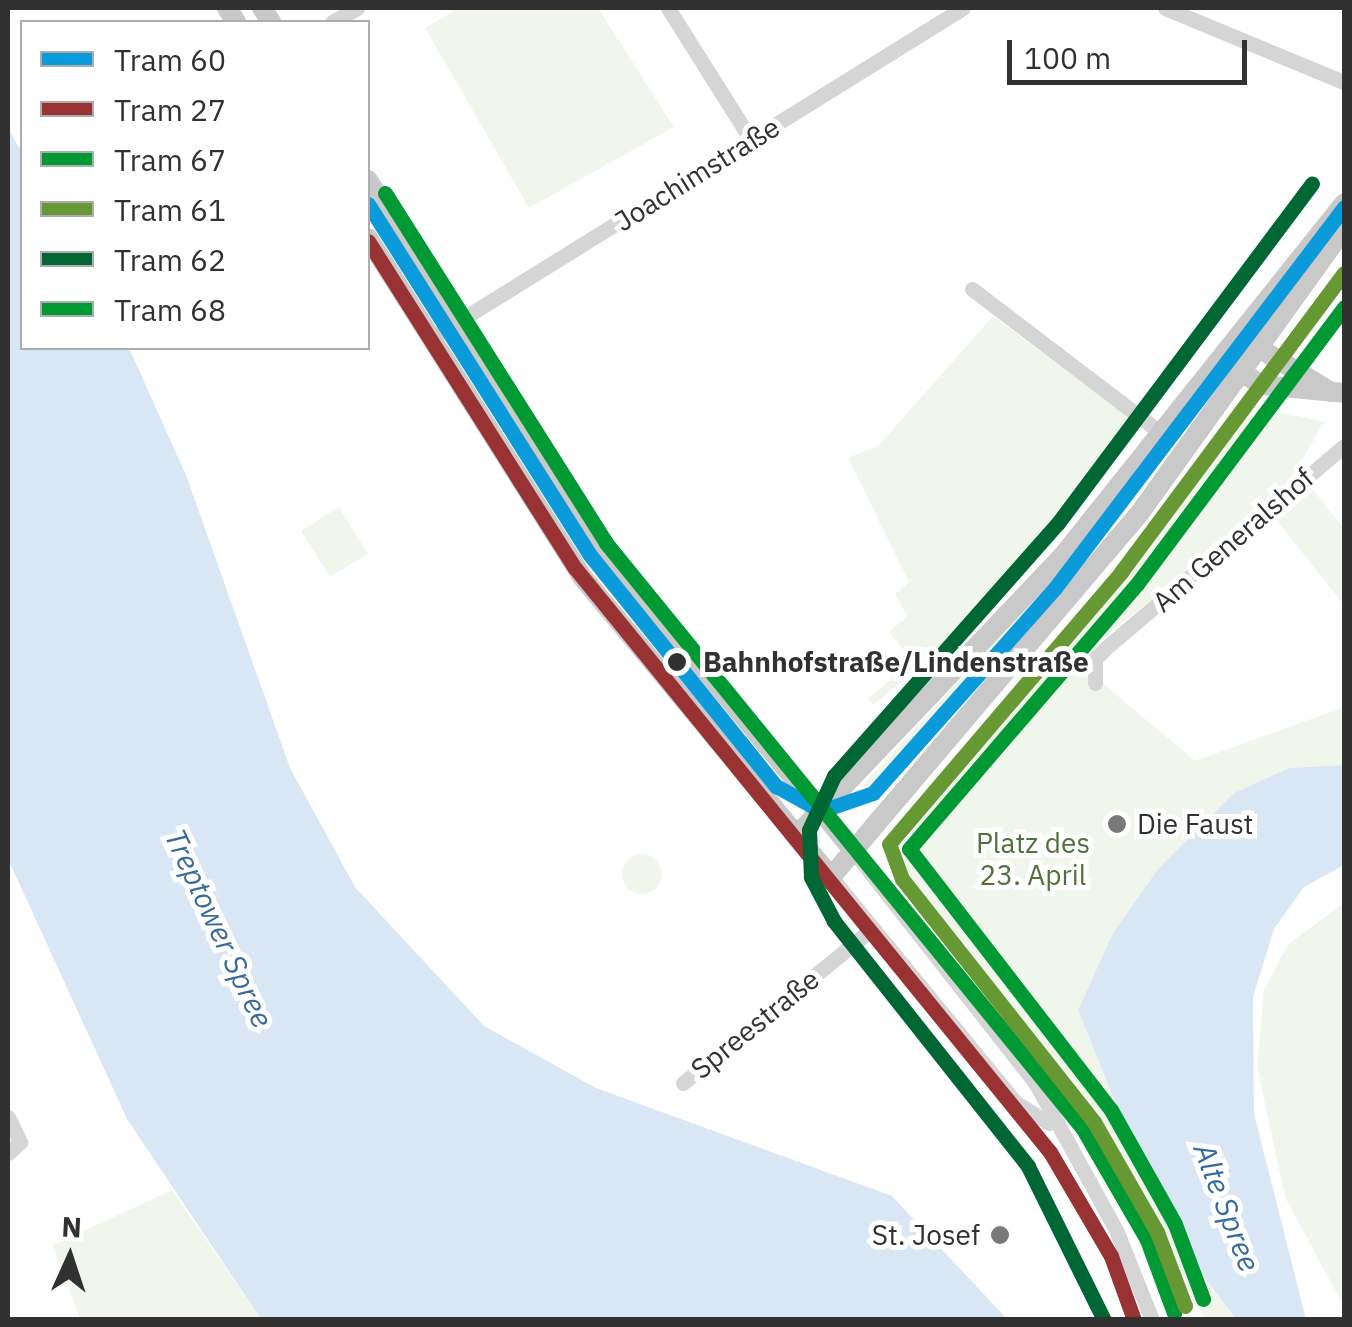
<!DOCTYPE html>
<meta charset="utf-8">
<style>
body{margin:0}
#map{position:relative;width:1352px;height:1327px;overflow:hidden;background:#fff;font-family:"IBM Plex Sans",sans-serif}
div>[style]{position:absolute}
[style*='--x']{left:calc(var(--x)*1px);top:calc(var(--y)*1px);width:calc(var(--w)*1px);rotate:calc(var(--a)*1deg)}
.green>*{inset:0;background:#f1f6ed}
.round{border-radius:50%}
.water>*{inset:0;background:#d9e7f4}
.minor>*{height:15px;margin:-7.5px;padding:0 7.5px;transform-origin:7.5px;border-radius:7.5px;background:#d5d5d5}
.major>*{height:20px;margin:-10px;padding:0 10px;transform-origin:10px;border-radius:10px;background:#c9c9c9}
.tram-1>*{height:15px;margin:-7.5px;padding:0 7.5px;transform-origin:7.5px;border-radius:7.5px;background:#0b9ada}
.tram-2>*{height:15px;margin:-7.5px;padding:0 7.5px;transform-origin:7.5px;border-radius:7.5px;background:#933}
.tram-3>*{height:15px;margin:-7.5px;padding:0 7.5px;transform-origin:7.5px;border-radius:7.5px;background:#093}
.tram-4>*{height:15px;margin:-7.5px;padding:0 7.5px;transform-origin:7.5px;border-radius:7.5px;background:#693}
.tram-5>*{height:15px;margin:-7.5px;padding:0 7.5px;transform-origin:7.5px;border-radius:7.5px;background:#063}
.tram-6>*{height:15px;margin:-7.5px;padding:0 7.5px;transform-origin:7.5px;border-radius:7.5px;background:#093}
.dots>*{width:28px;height:28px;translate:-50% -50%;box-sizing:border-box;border:5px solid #fff;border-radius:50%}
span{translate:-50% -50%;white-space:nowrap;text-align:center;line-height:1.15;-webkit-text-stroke:10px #fff;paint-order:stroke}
.street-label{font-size:28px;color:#313131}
.stop-label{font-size:28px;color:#313131;font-weight:700}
.left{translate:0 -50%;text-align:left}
.poi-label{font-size:28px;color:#313131}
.right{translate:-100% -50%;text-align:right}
.park-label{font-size:28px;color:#4f713a}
.water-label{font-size:30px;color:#376b9a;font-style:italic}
.frame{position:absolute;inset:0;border:10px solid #313131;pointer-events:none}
.legend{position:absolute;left:20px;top:20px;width:350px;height:330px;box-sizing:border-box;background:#fff;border:2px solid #adadad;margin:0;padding:12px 18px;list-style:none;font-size:30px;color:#313131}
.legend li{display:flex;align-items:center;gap:20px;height:50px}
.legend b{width:50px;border:2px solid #adadad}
.north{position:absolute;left:20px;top:1207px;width:100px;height:100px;-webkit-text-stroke:8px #fff;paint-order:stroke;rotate:3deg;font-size:28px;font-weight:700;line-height:40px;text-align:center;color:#313131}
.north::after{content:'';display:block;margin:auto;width:35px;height:45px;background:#313131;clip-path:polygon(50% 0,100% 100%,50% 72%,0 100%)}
.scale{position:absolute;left:1007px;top:40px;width:240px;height:45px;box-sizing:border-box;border:5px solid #313131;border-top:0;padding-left:12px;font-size:30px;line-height:35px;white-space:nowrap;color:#313131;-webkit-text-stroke:8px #fff;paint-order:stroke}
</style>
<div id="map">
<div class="green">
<i style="clip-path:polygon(459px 8px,598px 8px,674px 127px,529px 208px,425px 28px)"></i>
<i style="clip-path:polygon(993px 316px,1142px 427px,983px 617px,873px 705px,867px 699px,913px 662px,889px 632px,907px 616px,895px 594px,909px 582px,848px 458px,879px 445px)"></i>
<i style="clip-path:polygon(1259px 408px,1324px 422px,1297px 469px,1344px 529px,1344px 605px,1266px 507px,1099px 642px,1086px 669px,1195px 761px,1344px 707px,1344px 765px,1289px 768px,1234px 793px,1158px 869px,1113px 933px,1078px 1010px,1165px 1225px,1236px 1319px,1206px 1319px,1188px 1293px,1167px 1284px,1122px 1189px,1031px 1049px,900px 882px,911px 831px,1236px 415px)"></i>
<i style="clip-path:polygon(339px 507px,368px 554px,330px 577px,301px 531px)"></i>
<i style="clip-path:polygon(1075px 554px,917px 737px,867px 789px,863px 785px)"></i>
<i class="round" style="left:622px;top:854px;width:40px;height:40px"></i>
<i style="clip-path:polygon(1344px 903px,1344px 1307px,1285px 1197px,1257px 1067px,1264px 990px,1288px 944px)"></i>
<i style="clip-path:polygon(172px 1190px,261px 1319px,80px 1319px,53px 1245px)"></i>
</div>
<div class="water">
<i style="clip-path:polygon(8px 128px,22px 153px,22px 348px,129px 348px,186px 475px,290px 768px,355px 887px,484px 1026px,596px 1088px,892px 1196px,1007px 1319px,261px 1319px,127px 1119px,8px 859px)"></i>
<i style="clip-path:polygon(1344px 765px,1344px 865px,1304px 887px,1274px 929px,1253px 997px,1254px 1114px,1306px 1319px,1236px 1319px,1165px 1225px,1078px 1010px,1113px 933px,1158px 869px,1234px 793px,1289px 768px)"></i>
</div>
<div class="minor">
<i style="--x:668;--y:8;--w:156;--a:57.8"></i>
<i style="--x:1165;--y:8;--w:194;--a:22.5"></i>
<i style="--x:332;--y:22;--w:29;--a:-29"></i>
<i style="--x:972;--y:289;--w:238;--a:37.3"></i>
<i style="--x:430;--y:339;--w:627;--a:-31.84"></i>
<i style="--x:1095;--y:683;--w:24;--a:-90"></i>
<i style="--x:1095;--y:659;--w:18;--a:-45"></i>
<i style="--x:1108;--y:646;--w:309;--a:-40.3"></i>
<i style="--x:855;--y:853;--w:293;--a:51.9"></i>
<i style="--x:1036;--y:1084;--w:169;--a:61.3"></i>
<i style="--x:1117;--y:1232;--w:95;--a:68.3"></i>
<i style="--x:831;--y:877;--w:291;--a:50.7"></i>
<i style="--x:1015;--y:1102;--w:40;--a:32"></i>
<i style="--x:683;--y:1083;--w:245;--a:-39.2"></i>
<i style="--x:8;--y:1117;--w:28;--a:64"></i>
<i style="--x:20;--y:1142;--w:16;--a:137"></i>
</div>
<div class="major">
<i style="--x:227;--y:8;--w:17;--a:57"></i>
<i style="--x:262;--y:8;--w:17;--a:57"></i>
<i style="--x:368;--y:180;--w:408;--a:57.7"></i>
<i style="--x:586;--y:525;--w:424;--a:50.6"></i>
<i style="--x:368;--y:238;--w:402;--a:57.7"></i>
<i style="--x:583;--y:578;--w:388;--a:50.3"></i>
<i style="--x:831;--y:877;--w:476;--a:-49.7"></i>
<i style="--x:1139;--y:514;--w:351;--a:-54.3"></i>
<i style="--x:1249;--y:342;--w:96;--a:31.4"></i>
<i style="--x:1234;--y:369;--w:33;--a:29"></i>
<i style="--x:1263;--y:385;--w:81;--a:5.6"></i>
<i style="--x:796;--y:836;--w:384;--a:-46.4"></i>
<i style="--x:1061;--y:558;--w:454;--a:-51.4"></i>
</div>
<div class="tram-1">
<i style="--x:368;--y:204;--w:415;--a:57.7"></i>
<i style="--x:590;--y:555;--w:297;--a:51.2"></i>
<i style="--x:776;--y:786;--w:51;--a:29.1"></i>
<i style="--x:821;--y:811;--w:55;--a:-19.1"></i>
<i style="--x:873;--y:793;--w:274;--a:-48.4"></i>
<i style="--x:1055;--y:588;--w:478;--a:-52.8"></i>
</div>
<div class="tram-2">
<i style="--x:368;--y:241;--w:387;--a:57.7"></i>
<i style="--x:575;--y:568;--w:753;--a:50.88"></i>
<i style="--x:1050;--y:1152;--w:121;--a:59.6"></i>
<i style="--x:1111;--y:1256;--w:68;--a:70.2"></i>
</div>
<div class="tram-3">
<i style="--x:385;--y:193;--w:414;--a:57.7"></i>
<i style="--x:606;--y:543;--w:756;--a:50.85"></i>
<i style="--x:1083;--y:1129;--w:128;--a:60"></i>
<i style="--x:1147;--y:1240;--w:78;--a:69.7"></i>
</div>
<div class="tram-4">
<i style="--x:1185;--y:1306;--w:79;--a:-110.7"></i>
<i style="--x:1157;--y:1232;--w:127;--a:-119.8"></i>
<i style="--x:1094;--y:1122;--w:310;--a:-128.3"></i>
<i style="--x:902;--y:879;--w:37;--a:-110"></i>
<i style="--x:889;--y:844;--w:358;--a:-49.5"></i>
<i style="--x:1121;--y:572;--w:373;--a:-53.3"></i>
</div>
<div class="tram-5">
<i style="--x:1104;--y:1320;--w:172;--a:-116.3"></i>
<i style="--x:1028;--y:1166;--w:313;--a:-128.4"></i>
<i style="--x:834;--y:921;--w:50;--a:-117.6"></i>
<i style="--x:811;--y:877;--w:47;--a:-92.4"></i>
<i style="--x:809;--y:830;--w:60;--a:-65.2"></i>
<i style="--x:834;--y:776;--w:338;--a:-48.5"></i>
<i style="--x:1058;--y:523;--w:424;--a:-53.2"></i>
</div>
<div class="tram-6">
<i style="--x:1203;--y:1299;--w:80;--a:-110.5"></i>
<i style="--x:1175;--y:1224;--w:131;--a:-119.3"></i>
<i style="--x:1111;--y:1110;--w:330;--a:-127.7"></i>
<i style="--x:909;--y:849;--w:350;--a:-49.3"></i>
<i style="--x:1137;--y:584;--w:346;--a:-53.2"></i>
</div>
<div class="dots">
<i style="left:677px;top:662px;background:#313131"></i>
<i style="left:1117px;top:824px;background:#797979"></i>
<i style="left:1000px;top:1235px;background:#797979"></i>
</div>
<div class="street-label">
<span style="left:697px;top:174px;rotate:-32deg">Joachimstraße</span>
<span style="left:1233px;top:540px;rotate:-41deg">Am Generalshof</span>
<span style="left:755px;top:1024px;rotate:-39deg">Spreestraße</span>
</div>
<div class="stop-label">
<span class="left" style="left:703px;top:662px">Bahnhofstraße/Lindenstraße</span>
</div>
<div class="poi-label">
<span class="left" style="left:1137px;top:824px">Die Faust</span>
<span class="right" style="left:980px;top:1235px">St. Josef</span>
</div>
<div class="park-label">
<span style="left:1033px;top:859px">Platz des<br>23. April</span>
</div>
<div class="water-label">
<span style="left:219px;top:928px;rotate:65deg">Treptower Spree</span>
<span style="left:1227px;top:1207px;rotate:69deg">Alte Spree</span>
</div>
<div class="frame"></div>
<ul class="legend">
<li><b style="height:12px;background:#0b9ada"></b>Tram 60</li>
<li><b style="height:12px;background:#933"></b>Tram 27</li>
<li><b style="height:12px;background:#093"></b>Tram 67</li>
<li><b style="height:12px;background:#693"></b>Tram 61</li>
<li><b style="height:12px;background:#063"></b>Tram 62</li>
<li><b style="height:12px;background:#093"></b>Tram 68</li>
</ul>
<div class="north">N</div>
<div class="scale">100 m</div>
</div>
